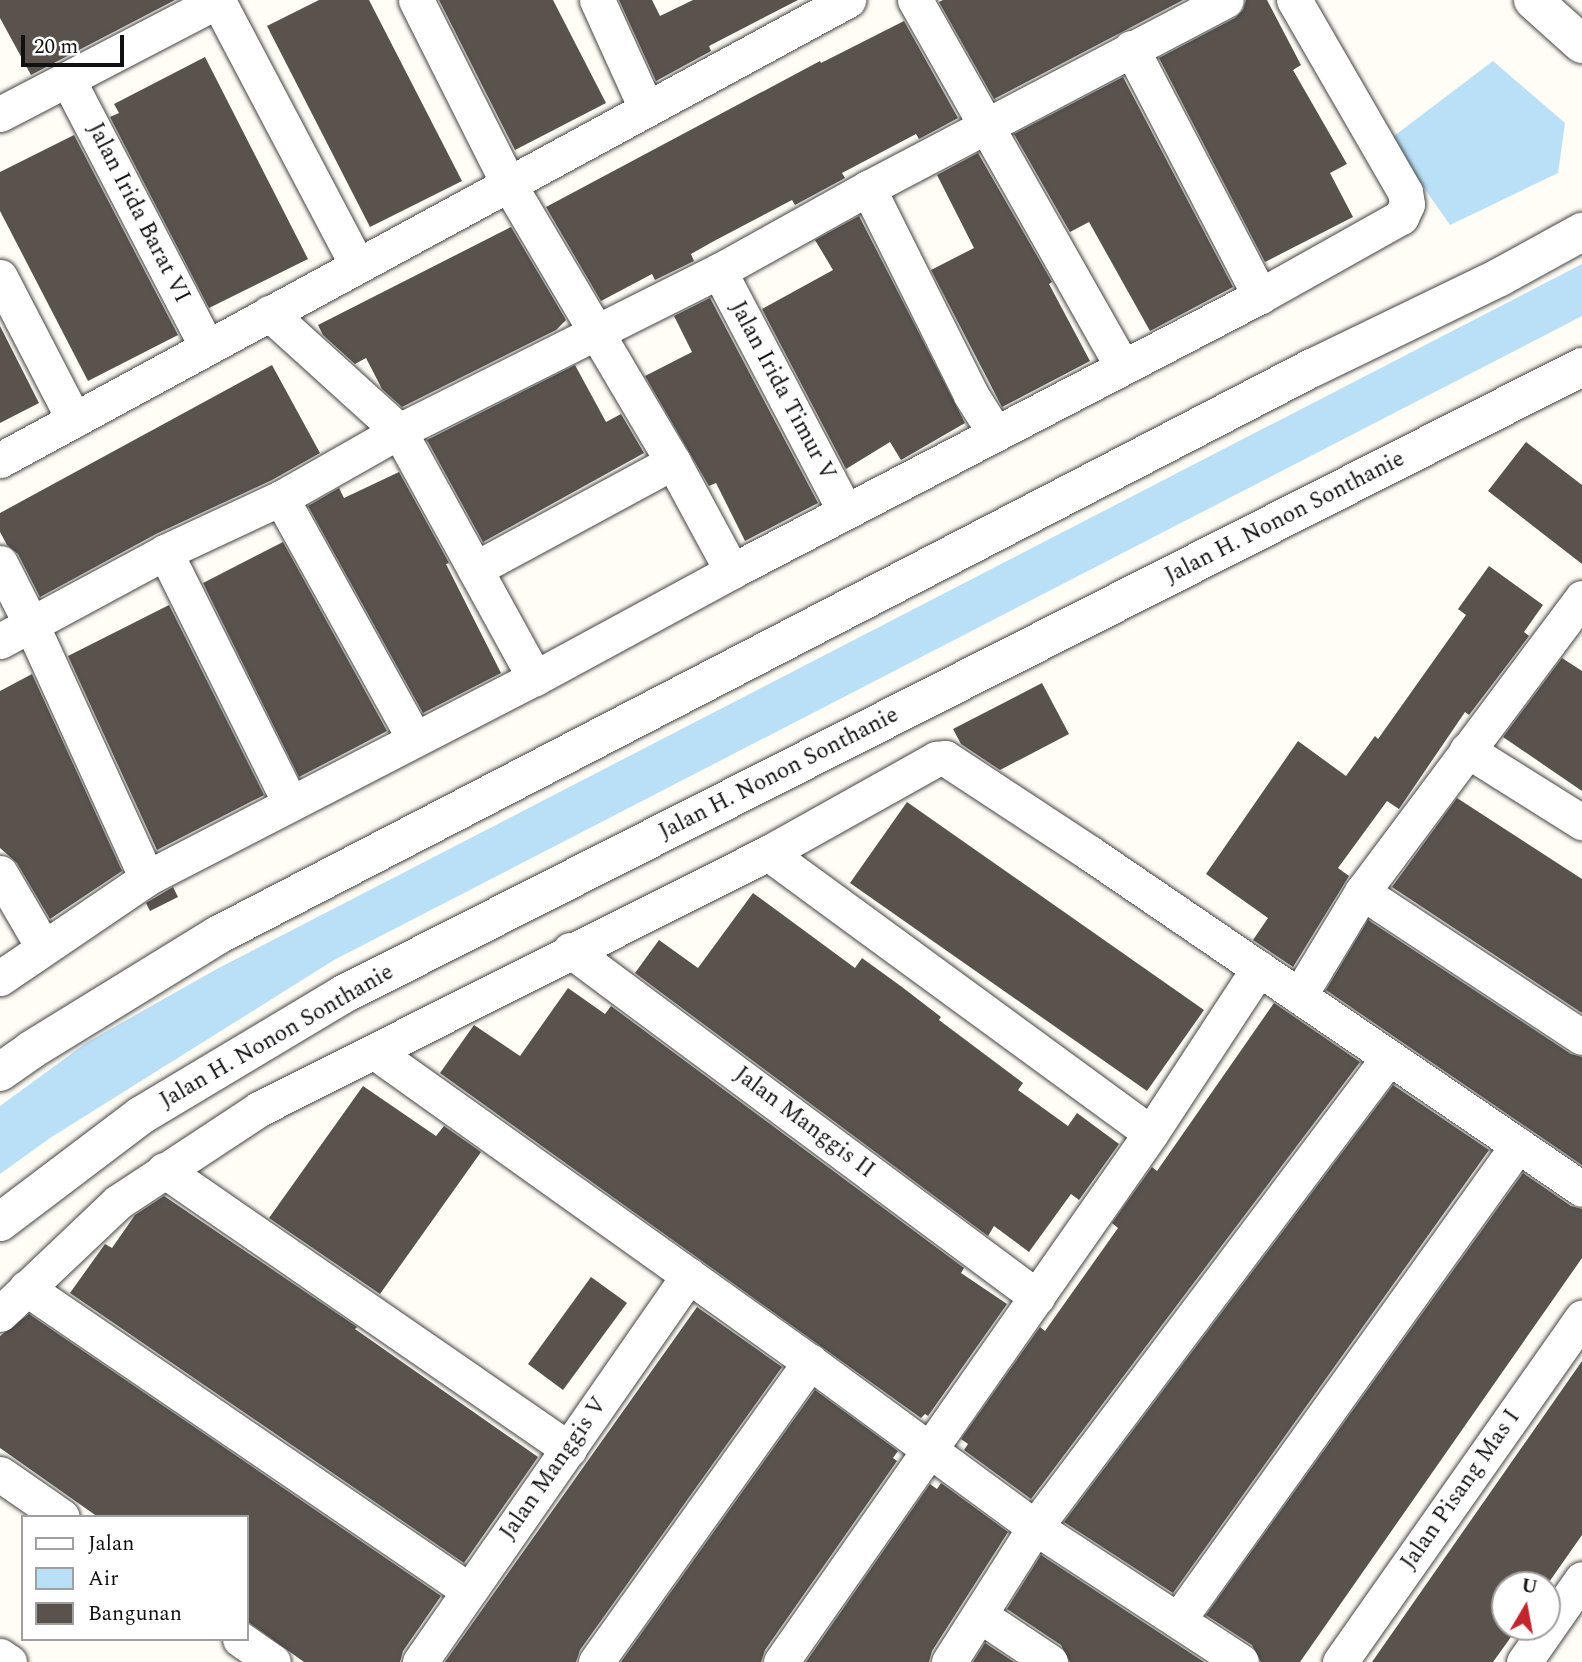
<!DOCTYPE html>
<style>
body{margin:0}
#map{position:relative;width:1582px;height:1662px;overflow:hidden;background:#fffdf5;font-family:Spectral,serif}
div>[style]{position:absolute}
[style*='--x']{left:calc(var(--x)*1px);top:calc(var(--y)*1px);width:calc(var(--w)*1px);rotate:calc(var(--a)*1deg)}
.water>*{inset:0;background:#b9e0f7}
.building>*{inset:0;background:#5a524d}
.roads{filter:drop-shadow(0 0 2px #444) drop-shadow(0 0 2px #444)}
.minor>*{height:35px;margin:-17.5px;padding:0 17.5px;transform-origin:17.5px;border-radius:17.5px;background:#fff}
.tertiary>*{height:38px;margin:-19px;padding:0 19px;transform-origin:19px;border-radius:19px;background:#fff}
span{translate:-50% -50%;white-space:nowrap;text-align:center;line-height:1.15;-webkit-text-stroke:7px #fff;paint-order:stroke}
.street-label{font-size:23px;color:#111}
.legend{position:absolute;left:21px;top:1515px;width:228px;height:126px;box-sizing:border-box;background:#fff;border:2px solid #a0a0a0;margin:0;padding:9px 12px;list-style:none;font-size:21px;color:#111}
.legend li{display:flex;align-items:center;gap:14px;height:35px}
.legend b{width:35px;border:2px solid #a0a0a0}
.north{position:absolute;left:1491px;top:1571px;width:70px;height:70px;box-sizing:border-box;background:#fff;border:2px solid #a0a0a0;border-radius:50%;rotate:10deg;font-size:19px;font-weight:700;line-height:28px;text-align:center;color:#111}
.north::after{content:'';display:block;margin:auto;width:24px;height:32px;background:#c4262e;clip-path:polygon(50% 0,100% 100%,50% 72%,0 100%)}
.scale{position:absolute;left:21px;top:35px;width:103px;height:32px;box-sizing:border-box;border:4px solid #111;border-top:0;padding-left:9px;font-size:21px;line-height:24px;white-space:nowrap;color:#111;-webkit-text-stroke:5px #fff;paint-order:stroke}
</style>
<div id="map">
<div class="water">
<i style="clip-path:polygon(1493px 61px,1565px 123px,1558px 173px,1450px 225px,1390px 139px)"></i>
<i style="clip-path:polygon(1582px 264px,1582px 316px,334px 960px,50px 1138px,0 1174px,0 1106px,86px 1043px,215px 970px)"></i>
</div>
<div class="building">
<i style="clip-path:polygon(0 0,175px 0,31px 75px,0 18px)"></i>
<i style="clip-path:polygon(319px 0,369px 0,462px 181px,370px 227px,267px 26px)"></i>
<i style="clip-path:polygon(439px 0,553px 0,606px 103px,515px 150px)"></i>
<i style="clip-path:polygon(619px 0,652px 0,660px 16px,693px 0,798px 0,709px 46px,711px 51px,656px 81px)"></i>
<i style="clip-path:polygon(943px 0,1183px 0,994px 99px,939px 2px)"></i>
<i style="clip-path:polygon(1246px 0,1267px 0,1301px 65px,1293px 70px,1347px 164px,1330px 173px,1353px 217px,1265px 262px,1159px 58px,1235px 18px,1243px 10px)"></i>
<i style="clip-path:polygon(904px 21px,958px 118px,919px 139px,916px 134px,842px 173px,845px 178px,795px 205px,792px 200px,714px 241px,691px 254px,694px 261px,655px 280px,652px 274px,601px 301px,546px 207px,820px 61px,821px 63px)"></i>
<i style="clip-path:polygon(205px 57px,308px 259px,209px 308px,110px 117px,119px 113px,114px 104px)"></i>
<i style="clip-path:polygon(1123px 77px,1233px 287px,1150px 331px,1089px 222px,1070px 232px,1014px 134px)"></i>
<i style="clip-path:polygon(74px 135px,178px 335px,88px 381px,0 211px,0 172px)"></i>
<i style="clip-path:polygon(978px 153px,1052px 282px,1049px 284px,1090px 361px,1002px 407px,931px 270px,974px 248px,937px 175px)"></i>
<i style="clip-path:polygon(859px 216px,965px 423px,901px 460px,890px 442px,846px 469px,762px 309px,833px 270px,815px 240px)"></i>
<i style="clip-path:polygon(511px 227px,566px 320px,556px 330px,402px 407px,382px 389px,366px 358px,355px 364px,323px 335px,318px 325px)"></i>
<i style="clip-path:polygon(710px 298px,818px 503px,745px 541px,716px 483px,709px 486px,645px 376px,692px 352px,674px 316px)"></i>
<i style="clip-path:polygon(0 326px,39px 403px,0 423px)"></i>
<i style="clip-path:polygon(272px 365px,320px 453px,272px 480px,156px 534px,40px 597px,18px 554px,7px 545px,0 532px,0 513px)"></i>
<i style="clip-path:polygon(575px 365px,606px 422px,621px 414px,644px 453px,483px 542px,427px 440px)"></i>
<i style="clip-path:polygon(1526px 442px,1582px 485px,1582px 564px,1488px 491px)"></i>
<i style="clip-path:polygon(399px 472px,449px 563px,446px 564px,501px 673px,423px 713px,308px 506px,339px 488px,344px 498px)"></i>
<i style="clip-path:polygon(283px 542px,387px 731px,299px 777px,203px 583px)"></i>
<i style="clip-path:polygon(1489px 566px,1543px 605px,1524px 632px,1529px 636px,1469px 715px,1465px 712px,1399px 809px,1387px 801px,1338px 868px,1349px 876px,1293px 967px,1253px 940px,1268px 918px,1206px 874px,1298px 741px,1346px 776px,1375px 736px,1378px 739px,1466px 615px,1458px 609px)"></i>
<i style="clip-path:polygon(169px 605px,264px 795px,157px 850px,68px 656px)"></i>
<i style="clip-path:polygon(1562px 658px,1582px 671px,1582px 791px,1503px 737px)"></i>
<i style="clip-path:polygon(32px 674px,122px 871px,50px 919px,17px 863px,0 848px,0 691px)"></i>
<i style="clip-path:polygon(1042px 683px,1069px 734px,1000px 770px,961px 744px,953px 729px)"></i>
<i style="clip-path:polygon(1457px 798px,1582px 879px,1582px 1013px,1392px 887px)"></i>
<i style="clip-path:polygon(907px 802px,1204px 1010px,1147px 1091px,850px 883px)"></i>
<i style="clip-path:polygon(173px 887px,178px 897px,150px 911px,146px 903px)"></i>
<i style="clip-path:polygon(753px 893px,855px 968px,862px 958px,902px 987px,941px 1017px,939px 1020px,1023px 1083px,1018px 1090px,1068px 1126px,1077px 1113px,1119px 1144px,1079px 1200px,1071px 1194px,1029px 1252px,994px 1226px,988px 1236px,635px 973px,659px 940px,698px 968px)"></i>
<i style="clip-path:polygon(1368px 920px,1571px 1054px,1582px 1057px,1582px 1165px,1326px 990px)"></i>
<i style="clip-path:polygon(568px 988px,605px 1014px,611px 1006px,964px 1268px,961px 1273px,1007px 1304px,928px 1416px,925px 1414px,921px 1418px,440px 1073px,474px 1025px,520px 1056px)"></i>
<i style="clip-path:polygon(1274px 1003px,1360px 1062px,1031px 1499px,964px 1450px,968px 1444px,961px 1439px,1040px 1327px,1045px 1331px,1118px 1228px,1112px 1223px,1152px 1167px,1157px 1171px)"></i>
<i style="clip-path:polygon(1393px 1085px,1489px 1150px,1173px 1593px,1064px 1522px)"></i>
<i style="clip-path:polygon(363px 1086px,436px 1136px,444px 1126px,481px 1152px,380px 1294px,269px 1218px)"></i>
<i style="clip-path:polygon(1523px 1173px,1571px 1206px,1582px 1209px,1582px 1258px,1300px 1662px,1261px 1662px,1252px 1645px,1206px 1615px)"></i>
<i style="clip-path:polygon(164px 1196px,357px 1327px,355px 1329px,538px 1457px,464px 1563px,70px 1293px,105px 1244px,112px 1248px,135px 1215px)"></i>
<i style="clip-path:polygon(591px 1277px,627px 1303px,563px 1390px,528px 1364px)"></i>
<i style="clip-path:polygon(697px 1307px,782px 1367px,580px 1650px,576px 1662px,445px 1662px)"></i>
<i style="clip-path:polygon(29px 1314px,441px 1596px,403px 1651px,400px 1662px,304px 1662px,247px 1621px,247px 1517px,98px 1517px,0 1448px,0 1336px)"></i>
<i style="clip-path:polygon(1582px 1361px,1582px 1535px,1547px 1585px,1505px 1585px,1505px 1627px,1518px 1627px,1506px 1644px,1493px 1662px,1372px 1662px)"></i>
<i style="clip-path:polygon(815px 1390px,898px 1451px,893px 1458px,897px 1461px,765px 1650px,761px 1662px,621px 1662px)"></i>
<i style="clip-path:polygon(941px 1483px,1008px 1532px,932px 1651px,929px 1662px,806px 1662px,930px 1484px,937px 1489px)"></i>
<i style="clip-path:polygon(1041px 1555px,1204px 1662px,1070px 1662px,1061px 1645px,1007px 1609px)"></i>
<i style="clip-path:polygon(985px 1643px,1014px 1662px,973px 1662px)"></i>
</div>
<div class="roads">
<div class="minor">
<i style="--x:416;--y:0;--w:205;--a:63.3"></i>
<i style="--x:508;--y:183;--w:324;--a:59.4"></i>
<i style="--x:673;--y:462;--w:124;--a:61.6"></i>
<i style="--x:597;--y:0;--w:119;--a:65.6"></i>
<i style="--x:915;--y:0;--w:420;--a:60.5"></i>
<i style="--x:218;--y:1;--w:298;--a:62.2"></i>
<i style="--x:1131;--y:48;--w:280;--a:62.5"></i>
<i style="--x:68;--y:80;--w:301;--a:62.5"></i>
<i style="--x:0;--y:114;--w:247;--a:-27.5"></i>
<i style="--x:868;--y:188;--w:231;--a:63.5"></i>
<i style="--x:971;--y:395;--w:45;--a:57.7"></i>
<i style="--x:719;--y:271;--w:271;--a:62.3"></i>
<i style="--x:0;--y:277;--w:161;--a:62.6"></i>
<i style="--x:269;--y:313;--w:176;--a:42.2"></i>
<i style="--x:399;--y:431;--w:282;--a:61.2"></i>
<i style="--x:0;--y:460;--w:965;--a:-28.48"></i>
<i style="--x:281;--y:498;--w:274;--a:61"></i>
<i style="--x:165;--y:552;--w:280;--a:63.5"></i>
<i style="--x:0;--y:563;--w:68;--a:63.1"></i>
<i style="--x:31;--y:624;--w:279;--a:65.5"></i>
<i style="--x:475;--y:569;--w:225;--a:-28.4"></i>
<i style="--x:0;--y:641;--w:187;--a:-28.3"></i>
<i style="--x:165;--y:552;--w:128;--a:-25"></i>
<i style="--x:281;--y:498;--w:136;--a:-29.6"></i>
<i style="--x:399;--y:431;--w:358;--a:-26.6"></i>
<i style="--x:719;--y:271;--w:171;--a:-29.1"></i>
<i style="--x:868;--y:188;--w:404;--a:-27.7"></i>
<i style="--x:1467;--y:750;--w:136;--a:32.1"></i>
<i style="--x:768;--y:853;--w:474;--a:36.2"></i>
<i style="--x:0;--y:873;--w:86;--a:59.8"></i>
<i style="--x:1362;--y:892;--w:263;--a:33.4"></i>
<i style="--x:570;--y:950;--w:582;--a:36.61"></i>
<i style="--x:0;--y:978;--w:178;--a:-34.2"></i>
<i style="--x:147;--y:878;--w:437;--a:-27.3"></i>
<i style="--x:535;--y:678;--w:224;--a:-28.5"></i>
<i style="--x:732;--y:571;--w:595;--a:-27.51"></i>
<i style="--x:1260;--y:296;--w:162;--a:-29.3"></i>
<i style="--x:1401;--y:217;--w:14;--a:-65"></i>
<i style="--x:1407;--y:204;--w:12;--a:-99"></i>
<i style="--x:1405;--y:192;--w:222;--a:-120"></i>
<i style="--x:1299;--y:996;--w:122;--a:-58.8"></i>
<i style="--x:1362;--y:892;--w:367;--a:-53.2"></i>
<i style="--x:375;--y:1052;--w:534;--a:35.48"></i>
<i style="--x:810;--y:1362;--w:279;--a:36.3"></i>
<i style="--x:1035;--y:1527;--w:246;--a:33.2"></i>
<i style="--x:164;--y:1170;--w:492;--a:34.6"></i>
<i style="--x:26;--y:1288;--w:535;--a:34.34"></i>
<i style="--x:0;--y:1314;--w:163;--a:-43.5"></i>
<i style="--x:118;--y:1202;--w:169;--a:-33.4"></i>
<i style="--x:259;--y:1109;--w:570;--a:-26.7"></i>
<i style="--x:768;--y:853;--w:193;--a:-29.2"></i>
<i style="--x:936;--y:759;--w:9;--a:-6"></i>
<i style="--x:945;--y:758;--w:175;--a:33.3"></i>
<i style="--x:1091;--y:854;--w:594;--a:34.3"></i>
<i style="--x:0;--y:1474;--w:75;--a:34.7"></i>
<i style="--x:981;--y:1616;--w:83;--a:33.7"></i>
<i style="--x:1178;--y:1620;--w:584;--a:-54.41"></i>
<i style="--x:240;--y:1639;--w:40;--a:34.9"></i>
<i style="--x:0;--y:1656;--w:11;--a:34"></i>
<i style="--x:420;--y:1662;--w:471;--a:-55.2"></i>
<i style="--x:596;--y:1662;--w:369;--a:-54.5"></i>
<i style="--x:781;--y:1662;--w:646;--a:-55.03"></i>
<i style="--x:1151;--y:1133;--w:197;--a:-56.8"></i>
<i style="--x:949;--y:1662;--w:160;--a:-57.5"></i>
<i style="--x:1035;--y:1527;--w:588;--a:-53.01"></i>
<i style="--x:1340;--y:1662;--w:421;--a:-54.9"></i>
<i style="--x:1524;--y:1662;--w:101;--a:-55.1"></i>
</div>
<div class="tertiary">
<i style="--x:1533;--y:0;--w:66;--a:41.9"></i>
<i style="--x:0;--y:1072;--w:38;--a:-35"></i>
<i style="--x:31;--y:1050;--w:220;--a:-31.6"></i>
<i style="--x:218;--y:935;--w:1232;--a:-27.4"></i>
<i style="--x:1312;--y:368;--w:209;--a:-25.8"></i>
<i style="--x:1500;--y:277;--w:94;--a:-28.8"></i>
<i style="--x:0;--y:1222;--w:176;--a:-37.1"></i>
<i style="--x:140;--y:1116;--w:238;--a:-30.9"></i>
<i style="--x:344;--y:994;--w:1388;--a:-26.86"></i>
</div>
</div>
<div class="street-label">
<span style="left:138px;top:213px;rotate:63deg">Jalan Irida Barat VI</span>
<span style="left:782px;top:391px;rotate:62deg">Jalan Irida Timur V</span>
<span style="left:1285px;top:518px;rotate:-27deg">Jalan H. Nonon Sonthanie</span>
<span style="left:779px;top:774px;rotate:-27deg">Jalan H. Nonon Sonthanie</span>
<span style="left:277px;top:1037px;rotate:-30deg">Jalan H. Nonon Sonthanie</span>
<span style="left:804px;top:1123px;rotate:37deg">Jalan Manggis II</span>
<span style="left:554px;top:1469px;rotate:-55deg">Jalan Manggis V</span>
<span style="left:1461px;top:1490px;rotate:-55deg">Jalan Pisang Mas I</span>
</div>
<ul class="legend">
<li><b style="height:9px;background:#fff"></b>Jalan</li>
<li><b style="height:19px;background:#b9e0f7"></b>Air</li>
<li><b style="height:19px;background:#5a524d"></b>Bangunan</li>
</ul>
<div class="north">U</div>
<div class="scale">20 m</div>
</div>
